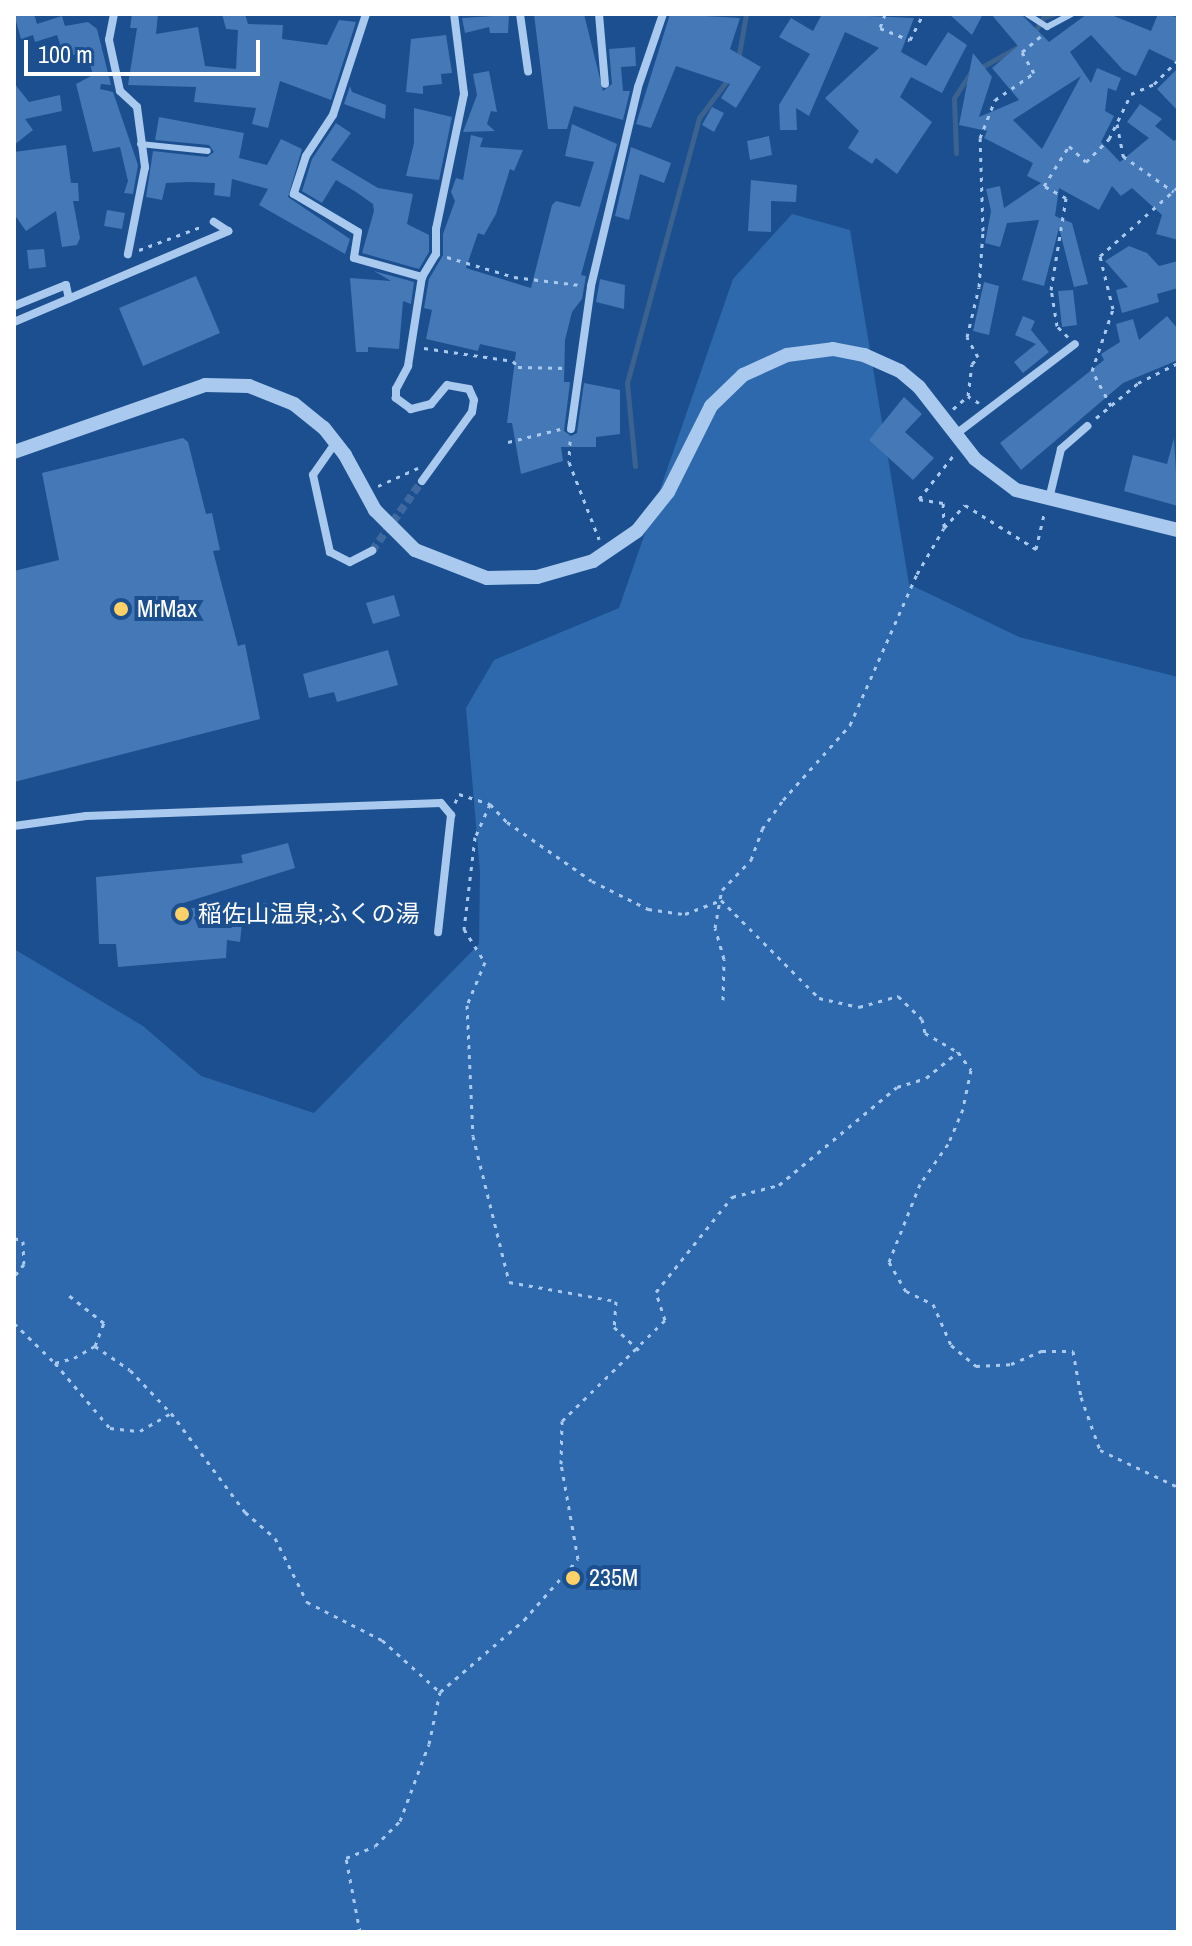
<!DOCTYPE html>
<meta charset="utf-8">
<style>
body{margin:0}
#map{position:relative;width:1192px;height:1946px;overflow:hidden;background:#1b4f8f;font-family:"Archivo Narrow","Noto Sans JP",sans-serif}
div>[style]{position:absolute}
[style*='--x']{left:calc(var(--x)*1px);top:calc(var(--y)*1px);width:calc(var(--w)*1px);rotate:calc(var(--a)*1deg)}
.green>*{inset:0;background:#2e69ad}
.stream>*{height:5px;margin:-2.5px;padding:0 2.5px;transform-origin:2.5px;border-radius:2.5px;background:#3c6290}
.building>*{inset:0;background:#4478b7}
.minor-tunnel>*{height:8px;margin-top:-4px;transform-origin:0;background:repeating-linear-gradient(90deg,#3d69a0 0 8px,transparent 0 12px)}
.path>*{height:3px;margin-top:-1.5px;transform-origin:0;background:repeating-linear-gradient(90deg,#a9c9ee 0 4px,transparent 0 10px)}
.service>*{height:6px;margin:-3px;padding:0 3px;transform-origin:3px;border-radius:3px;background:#a9c9ee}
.minor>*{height:8px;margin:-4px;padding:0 4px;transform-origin:4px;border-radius:4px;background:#a9c9ee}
.tertiary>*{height:14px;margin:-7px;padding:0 7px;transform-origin:7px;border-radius:7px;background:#a9c9ee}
.dots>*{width:22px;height:22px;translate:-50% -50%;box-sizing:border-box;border:4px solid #1b4f8f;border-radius:50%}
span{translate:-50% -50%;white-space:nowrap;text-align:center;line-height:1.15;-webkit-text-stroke:8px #1b4f8f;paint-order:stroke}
.poi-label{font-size:24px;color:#fff}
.left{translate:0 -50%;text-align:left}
.frame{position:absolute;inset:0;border:16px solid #fff;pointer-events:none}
.scale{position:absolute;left:24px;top:40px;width:236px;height:36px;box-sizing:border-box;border:4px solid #fff;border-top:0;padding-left:10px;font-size:24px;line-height:28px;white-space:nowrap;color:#fff;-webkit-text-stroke:6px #1b4f8f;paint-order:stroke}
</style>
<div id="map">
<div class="green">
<i style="clip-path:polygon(792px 214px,850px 230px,909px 584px,1019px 637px,1178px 677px,1178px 1932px,14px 1932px,14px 949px,143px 1026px,201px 1076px,314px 1113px,479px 944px,480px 872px,466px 708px,494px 660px,619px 608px,733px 279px)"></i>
</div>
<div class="stream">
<i style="--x:1033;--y:35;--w:20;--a:-60"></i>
<i style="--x:1043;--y:18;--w:12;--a:-20"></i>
<i style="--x:738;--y:60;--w:47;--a:-80.1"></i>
<i style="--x:980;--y:68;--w:49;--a:-29.2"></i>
<i style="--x:956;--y:153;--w:55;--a:-92.1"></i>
<i style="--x:954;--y:98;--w:31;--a:-57"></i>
<i style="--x:635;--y:466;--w:83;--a:-95.5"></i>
<i style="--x:627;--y:383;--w:275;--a:-74.8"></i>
<i style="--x:699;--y:118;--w:49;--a:-53.4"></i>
</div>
<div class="building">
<i style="clip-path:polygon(14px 14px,34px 14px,37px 24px,62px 16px,65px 26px,88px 22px,97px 29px,111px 85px,101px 84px,100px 89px,113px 92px,138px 165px,133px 194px,124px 193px,128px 181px,120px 147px,93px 152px,76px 84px,93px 75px,87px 53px,64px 56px,57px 35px,35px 42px,33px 35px,21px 39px)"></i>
<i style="clip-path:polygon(132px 14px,158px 14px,156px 34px,198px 27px,205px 66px,236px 69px,238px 30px,226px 29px,222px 14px,245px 14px,248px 24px,283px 25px,282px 39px,327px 45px,339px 20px,356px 22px,331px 100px,280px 81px,268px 128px,252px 124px,256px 108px,194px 102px,196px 87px,128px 85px,137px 28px,130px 28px)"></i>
<i style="clip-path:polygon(534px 14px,584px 14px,603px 91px,612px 84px,609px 49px,635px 47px,636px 66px,621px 67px,623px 91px,630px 91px,623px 120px,574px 106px,567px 129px,548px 129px)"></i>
<i style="clip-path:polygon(670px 14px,740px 18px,730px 49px,761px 67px,736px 108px,721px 98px,730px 84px,676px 66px,651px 128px,636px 124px)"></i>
<i style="clip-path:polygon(822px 14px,914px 18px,901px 52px,926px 66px,948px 32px,967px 45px,942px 93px,911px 77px,900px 97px,932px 122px,897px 174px,876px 158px,872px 164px,848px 148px,859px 131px,825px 98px,879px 48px,845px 32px,809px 116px,796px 108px,797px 130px,780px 130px,779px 105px,810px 54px,779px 37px,791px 18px,813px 31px)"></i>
<i style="clip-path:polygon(949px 14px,983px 14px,972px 35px)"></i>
<i style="clip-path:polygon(evenodd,991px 14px,1021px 14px,1049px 42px,1087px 14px,1109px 14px,1151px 31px,1158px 14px,1178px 17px,1178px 63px,1149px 49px,1136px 76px,1123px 70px,1091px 35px,1070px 52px,1091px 83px,1097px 68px,1121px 78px,1116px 91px,1108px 88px,1105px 111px,1114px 116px,1101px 142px,1120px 162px,1149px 138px,1127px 122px,1140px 104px,1162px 119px,1155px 126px,1174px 141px,1178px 138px,1178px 240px,1156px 234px,1162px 215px,1132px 188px,1121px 196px,1112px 186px,1099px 210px,1059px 188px,1055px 216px,1072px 223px,1088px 284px,1074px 287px,1059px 228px,1044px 286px,1022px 280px,1039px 220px,1007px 223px,1000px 247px,985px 243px,991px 211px,986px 189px,1000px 186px,1004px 208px,1041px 183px,1027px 176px,1033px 163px,984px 138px,987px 131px,959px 125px,973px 53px,992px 77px,979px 117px,1019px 100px,992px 68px,1018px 46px,991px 14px,1081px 76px,1042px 149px,1013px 120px,1081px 76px)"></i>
<i style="clip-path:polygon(509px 15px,508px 33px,490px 33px,489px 27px,465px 33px,462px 18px)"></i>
<i style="clip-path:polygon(446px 35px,452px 73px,441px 74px,442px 84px,423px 86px,423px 94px,406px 92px,411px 39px)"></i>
<i style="clip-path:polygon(1178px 68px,1178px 111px,1157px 89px)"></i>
<i style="clip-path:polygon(489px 71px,497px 112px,491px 111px,487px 124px,495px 131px,463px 132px,477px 95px,473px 74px)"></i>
<i style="clip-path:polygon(14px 83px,29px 102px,60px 95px,62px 111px,25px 119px,33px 130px,14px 145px)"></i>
<i style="clip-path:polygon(350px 86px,352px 92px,386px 105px,385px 119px,344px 104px)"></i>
<i style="clip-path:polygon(712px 107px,724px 113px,714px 132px,702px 125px)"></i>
<i style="clip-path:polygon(414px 108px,452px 117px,439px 180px,406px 176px,414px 143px)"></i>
<i style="clip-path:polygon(159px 117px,244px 133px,239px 158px,267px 165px,281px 139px,302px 149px,288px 197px,350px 239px,345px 254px,259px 205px,268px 189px,232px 179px,230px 197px,214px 195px,215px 183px,189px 182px,166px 183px,162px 200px,146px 197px,153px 151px,207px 157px,214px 152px,209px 145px,155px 140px)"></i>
<i style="clip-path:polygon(336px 123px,351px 133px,331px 160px,378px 188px,413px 194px,407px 224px,429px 235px,429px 252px,419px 269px,362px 253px,374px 211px,373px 204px,356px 192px,336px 180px,322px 203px,302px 191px,312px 159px)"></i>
<i style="clip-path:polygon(572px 124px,617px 144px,581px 275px,586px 276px,582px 299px,572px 312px,565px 340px,564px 382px,570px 382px,564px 431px,571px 436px,577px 433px,584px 383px,620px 390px,620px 434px,596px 437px,596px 447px,561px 447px,563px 461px,521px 474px,512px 423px,507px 423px,516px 352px,480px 344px,478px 351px,426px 339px,432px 310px,424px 308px,429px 279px,443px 255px,443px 234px,455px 201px,451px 192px,456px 178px,463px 180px,471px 135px,483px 138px,480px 147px,523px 150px,514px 171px,510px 169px,496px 214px,484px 235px,478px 233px,466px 268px,531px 288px,552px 205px,556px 201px,580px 207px,594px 162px,565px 156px)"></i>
<i style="clip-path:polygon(769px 136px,772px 155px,750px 160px,747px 141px)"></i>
<i style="clip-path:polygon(66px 145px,71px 183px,78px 183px,79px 201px,73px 201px,80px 238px,77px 245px,62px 247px,56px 211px,26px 231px,14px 214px,14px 152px)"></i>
<i style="clip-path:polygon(631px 147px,671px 163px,664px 183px,640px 174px,629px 220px,615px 216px)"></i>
<i style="clip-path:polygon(751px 180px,797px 185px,796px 202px,771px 201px,771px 232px,748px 231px)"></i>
<i style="clip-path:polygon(107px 210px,125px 213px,122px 229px,104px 226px)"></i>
<i style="clip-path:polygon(1129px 246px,1147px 253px,1159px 266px,1178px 261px,1178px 288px,1157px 294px,1159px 302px,1122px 313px,1116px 290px,1128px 287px,1105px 261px)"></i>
<i style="clip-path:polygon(44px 249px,46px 267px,29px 269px,27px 250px)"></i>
<i style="clip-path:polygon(374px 271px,414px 282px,411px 304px,403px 301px,399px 349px,368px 347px,368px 352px,356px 352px,350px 278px,391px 281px)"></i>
<i style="clip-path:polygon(196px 276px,220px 333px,143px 366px,119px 308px)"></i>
<i style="clip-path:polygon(600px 279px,625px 285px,624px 309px,596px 302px)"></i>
<i style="clip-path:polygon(984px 282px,999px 286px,989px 335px,973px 331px)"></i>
<i style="clip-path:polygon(1073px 290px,1077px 325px,1062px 327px,1058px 291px)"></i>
<i style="clip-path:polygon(1023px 316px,1035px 321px,1031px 330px,1049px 352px,1023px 373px,1014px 362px,1036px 344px,1015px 335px)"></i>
<i style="clip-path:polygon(1167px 316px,1178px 329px,1178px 360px,1123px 383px,1021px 470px,1000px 443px,1104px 360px,1101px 354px,1120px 342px,1116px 324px,1133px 319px,1139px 340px)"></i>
<i style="clip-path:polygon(904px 397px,922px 414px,905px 432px,934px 458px,913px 480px,869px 440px)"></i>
<i style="clip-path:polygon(183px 438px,188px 442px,206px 514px,212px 513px,220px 550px,213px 551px,238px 646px,245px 644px,260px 719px,14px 782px,14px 571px,59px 560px,42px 473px)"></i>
<i style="clip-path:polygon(1174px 438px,1178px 506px,1124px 491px,1133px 455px,1167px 464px)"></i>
<i style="clip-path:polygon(394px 595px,400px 616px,373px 624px,366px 603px)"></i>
<i style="clip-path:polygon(388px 650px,398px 685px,337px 702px,334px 692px,309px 698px,303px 674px)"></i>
<i style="clip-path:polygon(288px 843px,295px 868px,177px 905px,178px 909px,267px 903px,266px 924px,242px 923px,240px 942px,227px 940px,226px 958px,118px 967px,116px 944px,99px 944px,96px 877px,243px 863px,241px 855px)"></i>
</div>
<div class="minor-tunnel">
<i style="--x:372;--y:551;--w:86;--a:-54.5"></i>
</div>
<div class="path">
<i style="--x:885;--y:14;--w:15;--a:110"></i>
<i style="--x:880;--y:28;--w:32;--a:22"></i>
<i style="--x:910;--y:40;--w:29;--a:-63"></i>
<i style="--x:1117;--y:124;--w:33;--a:79"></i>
<i style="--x:1123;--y:156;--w:62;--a:35.2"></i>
<i style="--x:139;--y:250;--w:68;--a:-20.6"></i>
<i style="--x:447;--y:257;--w:70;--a:16.6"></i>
<i style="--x:514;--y:277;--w:66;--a:6.9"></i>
<i style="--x:1068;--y:337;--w:16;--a:-135"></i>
<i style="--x:1057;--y:326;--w:36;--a:-99"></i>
<i style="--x:1051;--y:290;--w:93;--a:-80.7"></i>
<i style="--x:1066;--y:198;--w:25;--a:-151"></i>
<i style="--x:1044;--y:186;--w:47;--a:-58"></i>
<i style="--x:1069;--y:146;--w:23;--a:43"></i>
<i style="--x:1086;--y:162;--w:33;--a:-45"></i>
<i style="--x:1109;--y:139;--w:50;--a:-63.9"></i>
<i style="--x:1131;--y:94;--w:25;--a:-23"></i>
<i style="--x:1154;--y:84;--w:34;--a:-45"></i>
<i style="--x:424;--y:348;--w:90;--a:8.3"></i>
<i style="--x:513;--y:361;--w:8;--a:50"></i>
<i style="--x:518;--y:367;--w:50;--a:1.1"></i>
<i style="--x:979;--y:403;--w:13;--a:-148"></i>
<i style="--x:968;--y:396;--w:32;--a:-83"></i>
<i style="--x:972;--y:364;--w:9;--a:-49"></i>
<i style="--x:978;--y:357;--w:23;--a:-119"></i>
<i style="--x:967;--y:337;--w:51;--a:-76.5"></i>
<i style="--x:979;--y:287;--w:56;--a:-85.9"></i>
<i style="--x:983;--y:231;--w:93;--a:-91.8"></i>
<i style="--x:980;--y:138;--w:41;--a:-68.5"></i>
<i style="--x:995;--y:100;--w:47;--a:-34.7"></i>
<i style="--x:1034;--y:73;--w:24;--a:-120"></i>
<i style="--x:1022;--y:52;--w:25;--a:-40"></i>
<i style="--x:1111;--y:406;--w:40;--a:-118"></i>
<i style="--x:1092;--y:371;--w:65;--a:-71.3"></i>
<i style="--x:1113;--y:309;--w:55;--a:-103.8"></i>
<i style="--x:1100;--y:256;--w:104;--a:-41.5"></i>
<i style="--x:953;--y:409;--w:20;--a:-41"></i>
<i style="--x:1096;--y:418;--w:55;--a:-39.8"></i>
<i style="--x:1138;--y:383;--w:45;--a:-26.6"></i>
<i style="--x:570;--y:441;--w:21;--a:93"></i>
<i style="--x:569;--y:462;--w:83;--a:68.7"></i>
<i style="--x:508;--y:442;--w:54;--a:-14"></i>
<i style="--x:378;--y:486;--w:44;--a:-24.2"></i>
<i style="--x:944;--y:527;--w:24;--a:-92"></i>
<i style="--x:943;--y:503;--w:24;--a:-171"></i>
<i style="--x:919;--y:499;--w:55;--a:-51.7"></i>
<i style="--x:455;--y:803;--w:10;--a:-66"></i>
<i style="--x:459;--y:794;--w:33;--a:18"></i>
<i style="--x:490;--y:804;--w:25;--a:47"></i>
<i style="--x:507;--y:822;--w:103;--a:34.8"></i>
<i style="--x:592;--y:881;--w:63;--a:26.6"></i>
<i style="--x:648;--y:909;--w:37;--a:8"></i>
<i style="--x:685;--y:914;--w:39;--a:-21"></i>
<i style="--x:721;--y:900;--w:139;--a:45"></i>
<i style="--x:819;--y:998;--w:41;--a:12.7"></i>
<i style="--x:859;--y:1007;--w:41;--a:-15.8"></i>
<i style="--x:898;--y:996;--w:33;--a:44"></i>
<i style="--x:922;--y:1019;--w:14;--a:78"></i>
<i style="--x:925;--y:1033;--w:38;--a:30"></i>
<i style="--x:958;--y:1052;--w:22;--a:54"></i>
<i style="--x:971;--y:1070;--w:40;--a:102"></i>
<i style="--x:963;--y:1109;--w:38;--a:113"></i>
<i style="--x:948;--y:1144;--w:49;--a:125"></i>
<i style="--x:920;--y:1184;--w:84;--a:111.7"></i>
<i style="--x:889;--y:1262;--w:34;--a:60"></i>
<i style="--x:906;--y:1291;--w:30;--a:26"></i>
<i style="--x:933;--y:1304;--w:45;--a:66.3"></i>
<i style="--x:951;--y:1345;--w:33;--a:40"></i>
<i style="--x:976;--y:1366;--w:35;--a:-3"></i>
<i style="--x:1011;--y:1364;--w:34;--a:-23"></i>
<i style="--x:1042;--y:1351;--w:31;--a:0"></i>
<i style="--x:1073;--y:1351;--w:47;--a:80.1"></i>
<i style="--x:1081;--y:1397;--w:56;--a:70.3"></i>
<i style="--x:1100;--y:1450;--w:86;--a:25.4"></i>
<i style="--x:490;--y:804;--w:36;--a:114"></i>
<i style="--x:475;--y:837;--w:93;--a:96.8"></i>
<i style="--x:464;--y:929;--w:39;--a:58"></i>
<i style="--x:485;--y:962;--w:47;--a:112.7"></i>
<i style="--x:467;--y:1005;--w:131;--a:87.4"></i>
<i style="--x:473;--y:1136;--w:150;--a:76.1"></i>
<i style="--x:509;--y:1282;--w:109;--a:10.1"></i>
<i style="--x:616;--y:1301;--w:26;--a:94"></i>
<i style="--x:614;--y:1327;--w:34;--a:43"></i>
<i style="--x:723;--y:1000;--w:41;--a:-88.6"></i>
<i style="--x:724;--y:959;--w:32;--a:-106"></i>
<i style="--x:715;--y:928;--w:39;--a:-80"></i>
<i style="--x:722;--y:890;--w:42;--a:-46"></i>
<i style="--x:751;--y:860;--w:33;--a:-70"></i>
<i style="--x:762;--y:829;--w:36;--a:-54"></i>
<i style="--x:783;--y:800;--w:101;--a:-48.2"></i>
<i style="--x:850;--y:725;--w:165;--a:-66.1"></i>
<i style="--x:917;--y:574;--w:53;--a:-59.6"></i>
<i style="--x:944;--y:528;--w:31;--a:-48"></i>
<i style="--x:965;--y:505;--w:84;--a:31.8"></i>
<i style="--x:1036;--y:549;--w:39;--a:-77"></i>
<i style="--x:14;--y:1238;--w:9;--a:18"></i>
<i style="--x:23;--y:1241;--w:23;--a:88"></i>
<i style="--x:24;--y:1264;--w:16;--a:128"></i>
<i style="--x:14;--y:1323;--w:57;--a:44.3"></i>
<i style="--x:55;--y:1363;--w:20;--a:-15"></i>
<i style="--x:74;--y:1358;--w:24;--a:-30"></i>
<i style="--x:95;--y:1346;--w:25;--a:-69"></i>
<i style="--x:104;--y:1323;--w:48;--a:-141.7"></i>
<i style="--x:95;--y:1346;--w:42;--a:34.4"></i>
<i style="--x:130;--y:1370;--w:59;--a:46.4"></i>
<i style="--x:171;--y:1413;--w:124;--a:53.2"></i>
<i style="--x:245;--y:1512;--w:40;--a:41"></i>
<i style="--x:275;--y:1538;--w:72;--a:63.4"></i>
<i style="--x:307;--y:1602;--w:84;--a:26.9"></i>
<i style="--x:382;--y:1640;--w:78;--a:41.9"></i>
<i style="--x:55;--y:1363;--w:85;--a:49.8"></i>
<i style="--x:110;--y:1428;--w:30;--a:6"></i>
<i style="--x:140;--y:1431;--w:36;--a:-30"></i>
<i style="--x:360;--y:1932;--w:75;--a:-100.7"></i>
<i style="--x:346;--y:1858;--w:31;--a:-22"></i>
<i style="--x:375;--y:1846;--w:35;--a:-45"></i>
<i style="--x:400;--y:1821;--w:82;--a:-69.4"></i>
<i style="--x:429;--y:1744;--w:53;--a:-78.1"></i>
<i style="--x:440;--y:1692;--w:111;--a:-40.6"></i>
<i style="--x:524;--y:1620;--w:81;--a:-48.5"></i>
<i style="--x:578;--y:1559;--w:97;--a:-100.1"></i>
<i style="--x:561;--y:1464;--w:43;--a:-88.7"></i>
<i style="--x:562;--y:1421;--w:144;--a:-44.4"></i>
<i style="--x:665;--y:1320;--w:29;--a:-108"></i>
<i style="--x:656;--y:1292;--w:122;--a:-51.3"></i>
<i style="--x:732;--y:1197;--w:49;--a:-14.3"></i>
<i style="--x:779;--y:1185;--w:153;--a:-39.7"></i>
<i style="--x:897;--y:1087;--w:30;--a:-17"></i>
<i style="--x:926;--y:1078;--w:41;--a:-39.1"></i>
</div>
<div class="service">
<i style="--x:1027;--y:14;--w:24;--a:33"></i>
<i style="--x:1047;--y:27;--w:27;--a:-28"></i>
<i style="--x:140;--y:144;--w:68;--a:5.9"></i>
</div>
<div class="minor">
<i style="--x:114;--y:14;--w:26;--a:101"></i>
<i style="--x:109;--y:40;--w:52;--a:77.8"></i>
<i style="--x:120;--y:91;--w:23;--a:43"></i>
<i style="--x:137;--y:107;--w:61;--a:82.4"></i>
<i style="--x:145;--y:167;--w:89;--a:101.1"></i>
<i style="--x:366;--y:14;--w:106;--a:108.1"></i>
<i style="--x:333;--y:115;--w:49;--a:123.4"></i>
<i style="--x:306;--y:156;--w:40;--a:108"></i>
<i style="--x:294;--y:194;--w:74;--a:30.7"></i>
<i style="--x:358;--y:232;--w:26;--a:99"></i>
<i style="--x:354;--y:258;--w:71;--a:15.6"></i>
<i style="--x:520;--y:14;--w:58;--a:82"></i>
<i style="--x:599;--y:14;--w:70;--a:85.1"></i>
<i style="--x:14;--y:306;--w:56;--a:-22"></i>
<i style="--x:66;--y:285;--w:14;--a:78"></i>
<i style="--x:14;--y:322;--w:233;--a:-23"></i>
<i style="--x:228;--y:231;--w:17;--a:-147"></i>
<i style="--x:571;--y:429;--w:144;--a:-82"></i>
<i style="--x:591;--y:286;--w:204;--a:-76.7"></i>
<i style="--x:638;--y:87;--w:77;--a:-71.1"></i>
<i style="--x:956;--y:434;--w:149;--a:-37.1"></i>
<i style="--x:336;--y:442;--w:40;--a:124.9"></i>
<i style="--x:313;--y:475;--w:79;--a:77.6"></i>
<i style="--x:330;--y:552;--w:22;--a:27"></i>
<i style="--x:350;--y:562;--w:25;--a:-27"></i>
<i style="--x:422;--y:481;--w:85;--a:-54.1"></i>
<i style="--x:472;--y:412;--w:12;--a:-81"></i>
<i style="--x:474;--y:400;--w:12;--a:-114"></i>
<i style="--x:469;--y:389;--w:22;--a:-170"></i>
<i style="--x:447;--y:385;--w:25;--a:130"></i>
<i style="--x:431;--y:404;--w:21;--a:166"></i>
<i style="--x:411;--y:409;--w:19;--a:-144"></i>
<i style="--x:396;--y:398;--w:9;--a:-90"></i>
<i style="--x:396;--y:389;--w:26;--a:-62"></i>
<i style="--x:408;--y:366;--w:90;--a:-81.1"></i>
<i style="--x:422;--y:277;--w:27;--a:-59"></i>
<i style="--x:436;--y:254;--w:25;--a:-90"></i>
<i style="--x:436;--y:229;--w:138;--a:-78.3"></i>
<i style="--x:464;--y:94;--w:81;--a:-97.1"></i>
<i style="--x:1049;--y:499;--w:51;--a:-76.5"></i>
<i style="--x:1061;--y:449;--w:35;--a:-41"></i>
<i style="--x:14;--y:826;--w:73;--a:-7.9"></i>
<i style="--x:86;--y:816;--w:355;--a:-2.1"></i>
<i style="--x:441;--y:803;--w:16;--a:50"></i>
<i style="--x:451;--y:815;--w:118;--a:96.3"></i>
</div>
<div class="tertiary">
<i style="--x:14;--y:452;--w:202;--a:-19.3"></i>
<i style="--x:205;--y:385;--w:44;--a:1.3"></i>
<i style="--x:249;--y:386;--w:48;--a:21.8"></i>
<i style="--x:294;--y:404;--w:38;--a:39"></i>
<i style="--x:324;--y:428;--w:34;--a:52"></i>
<i style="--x:345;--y:455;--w:63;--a:61.4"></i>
<i style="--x:375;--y:510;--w:57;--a:45"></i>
<i style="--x:415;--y:550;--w:77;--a:21.3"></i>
<i style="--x:487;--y:578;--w:50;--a:-1.1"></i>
<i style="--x:537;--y:577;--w:58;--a:-15.9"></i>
<i style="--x:593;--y:561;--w:53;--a:-34.3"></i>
<i style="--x:637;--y:531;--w:50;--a:-51.5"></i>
<i style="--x:668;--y:492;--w:96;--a:-63.4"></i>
<i style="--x:711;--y:406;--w:45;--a:-44.1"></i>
<i style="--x:743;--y:375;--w:48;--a:-24.4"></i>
<i style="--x:787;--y:355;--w:46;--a:-7.4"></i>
<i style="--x:833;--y:349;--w:32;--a:11"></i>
<i style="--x:864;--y:355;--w:39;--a:24"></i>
<i style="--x:900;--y:371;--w:25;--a:40"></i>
<i style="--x:919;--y:387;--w:91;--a:52.1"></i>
<i style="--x:975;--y:459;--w:51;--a:37.1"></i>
<i style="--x:1016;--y:490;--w:167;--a:13.9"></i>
</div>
<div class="dots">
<i style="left:121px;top:609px;background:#ffd166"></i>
<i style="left:182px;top:914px;background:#ffd166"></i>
<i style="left:573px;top:1578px;background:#ffd166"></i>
</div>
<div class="poi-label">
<span class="left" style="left:137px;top:609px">MrMax</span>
<span class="left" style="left:198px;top:914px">稲佐山温泉;ふくの湯</span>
<span class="left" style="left:589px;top:1578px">235M</span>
</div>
<div class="frame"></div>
<div class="scale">100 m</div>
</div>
